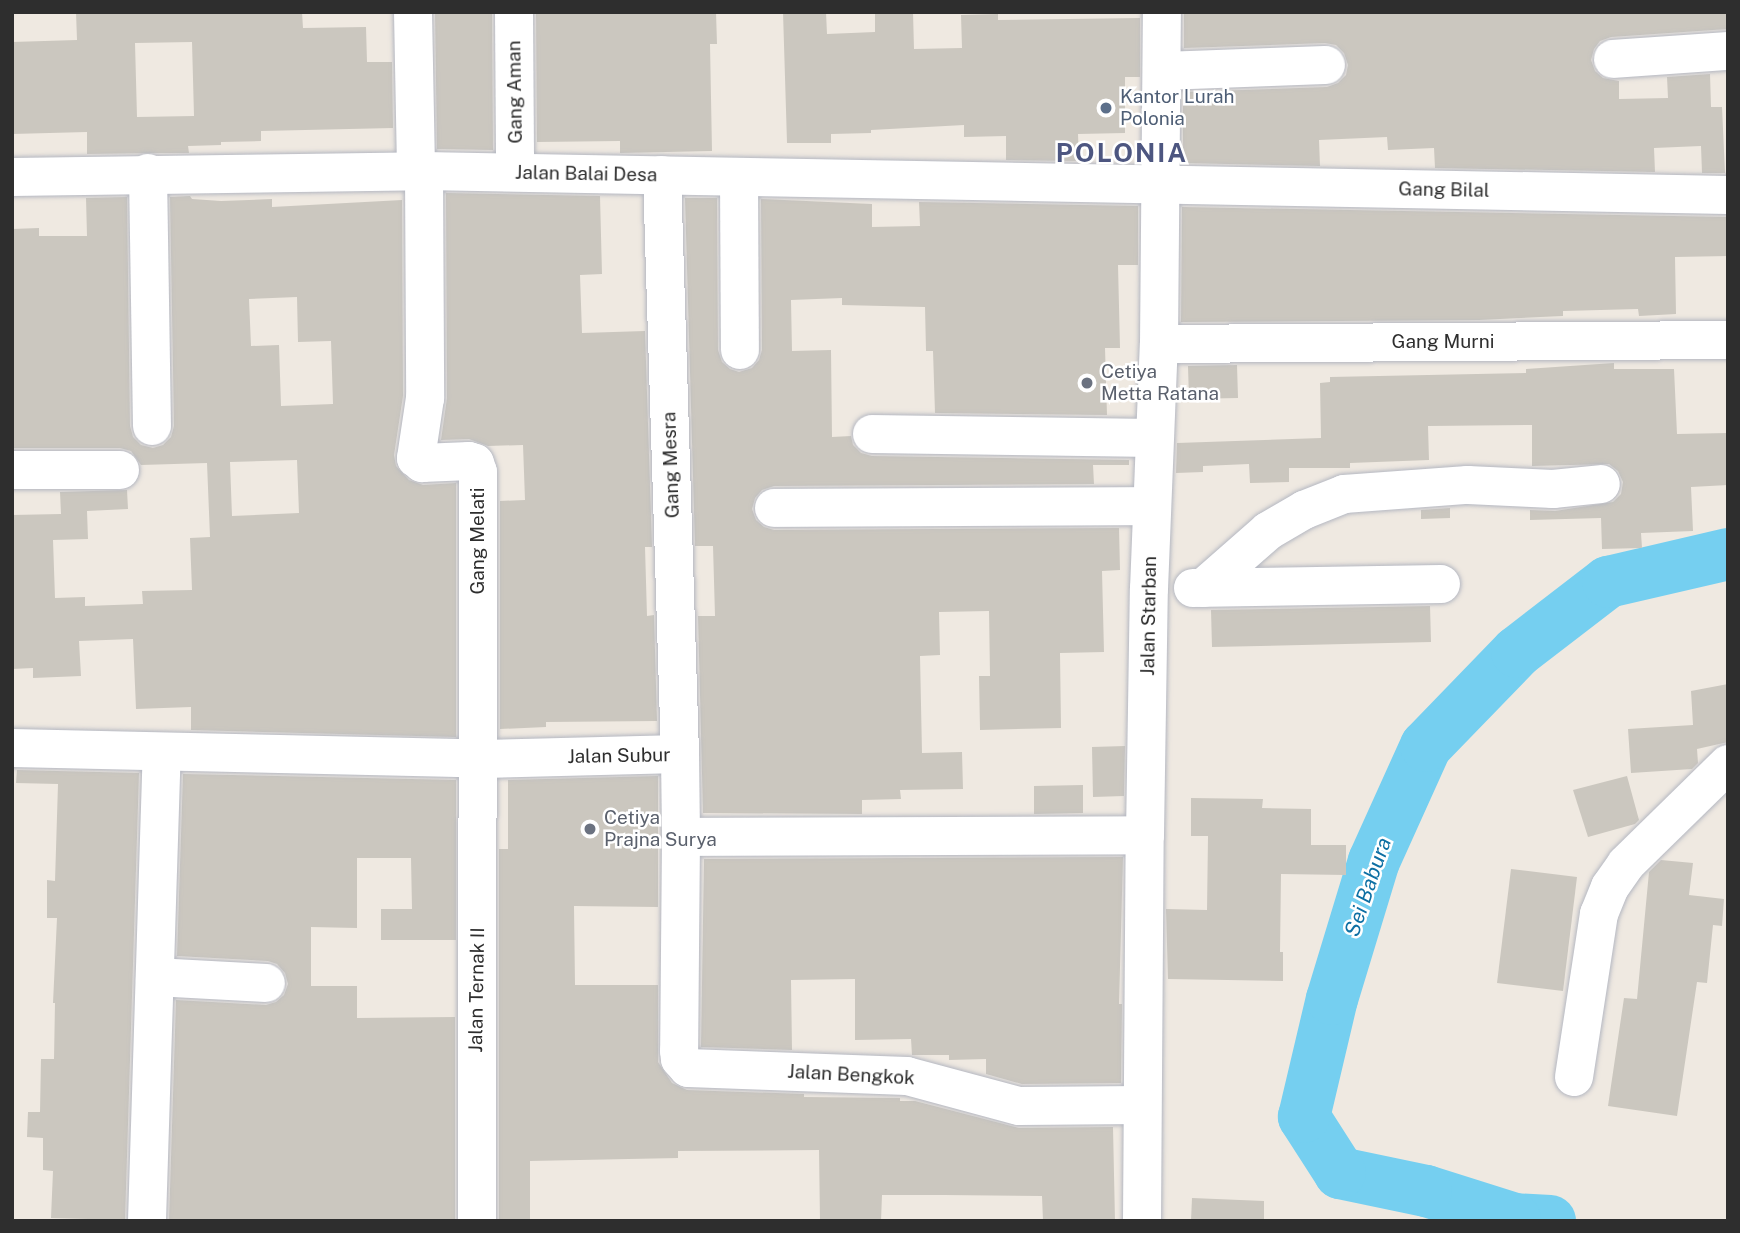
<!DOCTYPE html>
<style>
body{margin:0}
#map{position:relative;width:1740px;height:1233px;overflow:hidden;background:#efe9e1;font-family:"Public Sans",sans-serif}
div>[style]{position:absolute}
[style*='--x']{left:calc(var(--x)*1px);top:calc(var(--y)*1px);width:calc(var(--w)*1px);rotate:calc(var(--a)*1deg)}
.river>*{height:52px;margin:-26px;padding:0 26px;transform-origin:26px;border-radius:26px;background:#75cff0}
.building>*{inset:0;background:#cbc7bf}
.roads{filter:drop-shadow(0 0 2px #b4b7c1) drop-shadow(0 0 2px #b4b7c1)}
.minor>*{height:38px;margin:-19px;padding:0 19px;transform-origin:19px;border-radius:19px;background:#fff}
.dots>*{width:19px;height:19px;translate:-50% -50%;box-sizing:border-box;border:4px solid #fff;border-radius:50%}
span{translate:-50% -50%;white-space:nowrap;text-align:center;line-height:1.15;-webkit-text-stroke:5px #fff;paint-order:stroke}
.street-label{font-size:19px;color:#2e2e2e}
.service-label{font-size:19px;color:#4e5e75}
.left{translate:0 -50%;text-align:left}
.worship-label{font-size:19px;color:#5b616d}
.water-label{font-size:21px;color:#0d6fa3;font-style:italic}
.district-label{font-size:26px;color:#4d5680;font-weight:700;letter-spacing:2px}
.frame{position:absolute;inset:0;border:14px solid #2e2e2e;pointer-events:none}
</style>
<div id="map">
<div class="river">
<i style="--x:1550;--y:1221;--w:35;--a:-177"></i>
<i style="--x:1515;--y:1219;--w:93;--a:-162.5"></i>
<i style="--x:1426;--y:1191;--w:88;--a:-168.2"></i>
<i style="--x:1340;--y:1173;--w:67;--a:-122.7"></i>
<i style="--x:1304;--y:1117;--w:121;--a:-76.7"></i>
<i style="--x:1332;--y:999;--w:144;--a:-73.1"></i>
<i style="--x:1374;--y:861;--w:126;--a:-65.7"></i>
<i style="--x:1426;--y:746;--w:131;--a:-45.9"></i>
<i style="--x:1517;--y:652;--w:115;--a:-37.6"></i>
<i style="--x:1608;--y:582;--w:123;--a:-13.1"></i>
</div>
<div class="building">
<i style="clip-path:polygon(evenodd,76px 12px,302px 12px,303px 28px,366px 27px,367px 62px,392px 62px,393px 128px,261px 131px,261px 141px,221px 142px,221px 145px,188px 146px,189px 153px,156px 153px,87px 154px,87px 132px,12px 134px,12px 42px,77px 40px,76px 12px,192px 42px,194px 116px,137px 117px,135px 43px,192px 42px)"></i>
<i style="clip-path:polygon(435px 12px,492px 12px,493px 150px,437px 149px)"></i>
<i style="clip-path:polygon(536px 12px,716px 12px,717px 44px,710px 44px,712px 151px,620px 153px,620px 141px,537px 142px)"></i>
<i style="clip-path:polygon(783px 12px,826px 12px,827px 34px,875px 32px,875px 12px,913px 12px,914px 49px,962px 48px,961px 15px,998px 14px,998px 20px,1140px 18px,1140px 77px,1125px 77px,1125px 133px,1078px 134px,1079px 161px,1006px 160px,1006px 136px,964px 137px,964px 125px,871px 130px,871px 133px,831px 134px,831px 143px,787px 143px)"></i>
<i style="clip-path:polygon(1184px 12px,1728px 12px,1728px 29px,1611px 37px,1600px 41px,1594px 49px,1591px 60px,1595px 71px,1603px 78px,1619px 81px,1619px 99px,1668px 98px,1667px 77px,1710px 74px,1711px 107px,1722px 107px,1725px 173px,1702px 173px,1701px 146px,1654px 148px,1655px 172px,1435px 168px,1434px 148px,1388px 150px,1387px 137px,1319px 140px,1320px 166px,1183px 163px,1183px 92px,1327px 87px,1338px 83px,1346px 75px,1348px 65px,1344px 53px,1336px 45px,1325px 43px,1184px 48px)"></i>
<i style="clip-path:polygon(446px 193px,600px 196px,602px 274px,580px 275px,582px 333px,645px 331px,652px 547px,645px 547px,647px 616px,654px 615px,657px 721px,546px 722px,546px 727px,500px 729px,500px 501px,525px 500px,523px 445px,488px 446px,469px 439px,441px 440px,447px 398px)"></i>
<i style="clip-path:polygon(evenodd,190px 196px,192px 199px,221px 201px,272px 199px,272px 207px,402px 200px,403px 396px,394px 455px,396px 466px,409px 480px,423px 485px,456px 483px,456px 737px,191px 730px,191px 707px,136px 709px,133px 639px,79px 641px,81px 676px,33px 678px,33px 668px,12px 669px,12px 515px,61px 514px,60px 492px,127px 490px,128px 509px,87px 511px,88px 539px,53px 540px,55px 598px,85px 597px,85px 606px,143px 604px,142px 591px,192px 590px,190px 538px,210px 537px,207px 463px,141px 465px,131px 451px,120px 448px,12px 448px,12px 229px,39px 228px,39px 236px,87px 236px,86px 198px,127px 197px,130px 426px,133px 437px,141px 445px,153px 448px,163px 445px,171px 437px,174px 426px,170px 197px,190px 196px,297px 297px,298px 342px,331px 341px,333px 404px,281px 406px,279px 345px,251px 346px,249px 299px,297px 297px,190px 196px,297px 460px,299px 513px,232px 516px,230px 462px,297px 460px)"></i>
<i style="clip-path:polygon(685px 198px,717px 198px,718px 350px,722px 362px,730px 369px,739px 372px,752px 368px,759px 360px,762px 350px,761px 199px,872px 204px,872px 227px,920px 226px,919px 202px,1138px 206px,1138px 265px,1118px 265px,1120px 348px,1105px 348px,1107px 415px,935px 413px,933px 351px,926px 351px,925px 307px,842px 305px,842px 298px,791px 300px,792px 351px,831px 350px,832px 437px,851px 436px,853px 445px,861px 453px,872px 456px,1129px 460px,1129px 465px,1093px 465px,1094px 484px,774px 486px,762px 490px,755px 498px,752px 509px,756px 520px,764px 527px,774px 530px,1119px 528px,1120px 570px,1102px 571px,1104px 652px,1060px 653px,1061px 728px,980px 730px,979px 676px,990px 676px,989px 611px,939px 612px,940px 655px,920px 656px,922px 753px,962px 752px,963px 789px,900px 790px,901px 799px,862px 800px,862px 814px,703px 813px,698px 616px,715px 616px,713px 546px,695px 546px)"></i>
<i style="clip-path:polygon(1182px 207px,1728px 217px,1728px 256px,1675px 257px,1676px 314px,1639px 316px,1638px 309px,1563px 311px,1563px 316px,1479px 320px,1181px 322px)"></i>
<i style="clip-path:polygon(1614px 363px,1614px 369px,1674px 369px,1677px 434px,1728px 433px,1728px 485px,1691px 487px,1693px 531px,1641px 533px,1642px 548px,1602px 549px,1601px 518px,1530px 520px,1530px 510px,1555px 511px,1613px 502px,1621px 494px,1623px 482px,1618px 471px,1609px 464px,1532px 466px,1532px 425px,1428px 426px,1429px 460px,1350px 463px,1350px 468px,1289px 468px,1289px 482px,1250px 483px,1249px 464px,1203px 466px,1203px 472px,1176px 473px,1177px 443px,1321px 438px,1320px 383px,1330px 382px,1330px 377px,1526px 373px,1526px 369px)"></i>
<i style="clip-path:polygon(1237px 365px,1238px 398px,1189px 399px,1188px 366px)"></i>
<i style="clip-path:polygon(1450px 508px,1450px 518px,1421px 519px,1421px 510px)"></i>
<i style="clip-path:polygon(1430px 606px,1431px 642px,1212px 647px,1211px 610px)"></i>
<i style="clip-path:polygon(1728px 684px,1728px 742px,1697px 749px,1698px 763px,1692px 769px,1631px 773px,1628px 729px,1693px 725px,1691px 691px)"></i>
<i style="clip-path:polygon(1125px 746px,1124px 796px,1093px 797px,1092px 747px)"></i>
<i style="clip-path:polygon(17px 770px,139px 773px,125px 1220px,51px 1218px,53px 1171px,43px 1170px,43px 1138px,27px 1137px,28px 1112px,40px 1112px,41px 1059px,54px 1059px,55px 1003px,53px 1003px,57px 918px,47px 918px,47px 880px,55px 881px,58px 784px,16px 783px)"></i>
<i style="clip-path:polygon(183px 774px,456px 780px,456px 940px,381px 940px,381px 909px,412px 909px,411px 858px,357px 858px,357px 928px,311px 927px,311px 986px,357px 986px,357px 1018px,455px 1017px,455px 1221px,169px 1221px,176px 1000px,266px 1005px,276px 1002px,284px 995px,288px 984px,285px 973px,277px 964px,268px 961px,177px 956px)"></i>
<i style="clip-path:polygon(658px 776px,658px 907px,574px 906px,575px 985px,658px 985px,658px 1062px,672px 1083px,687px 1090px,804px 1094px,804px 1097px,900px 1098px,900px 1101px,915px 1101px,1019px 1128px,1113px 1127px,1115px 1221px,1043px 1221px,1042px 1196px,944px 1195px,882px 1195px,881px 1221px,820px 1221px,819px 1150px,678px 1151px,678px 1158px,530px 1161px,530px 1221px,499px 1221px,499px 849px,508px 849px,508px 780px)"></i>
<i style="clip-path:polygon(1627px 776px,1639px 820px,1635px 824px,1588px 837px,1573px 790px)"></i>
<i style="clip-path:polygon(1083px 785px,1083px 813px,1034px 814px,1034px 786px)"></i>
<i style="clip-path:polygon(1191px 798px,1263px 799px,1262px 808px,1311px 809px,1311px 845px,1346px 845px,1346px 875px,1281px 874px,1280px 952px,1283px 952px,1283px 981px,1168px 979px,1166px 909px,1207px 910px,1208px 836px,1191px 836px)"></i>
<i style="clip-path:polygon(1123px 857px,1119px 1004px,1122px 1004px,1121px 1083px,1022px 1084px,986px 1074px,986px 1059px,949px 1060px,949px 1055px,912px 1055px,911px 1039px,855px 1040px,855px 979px,791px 980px,792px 1050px,701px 1047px,704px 859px)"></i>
<i style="clip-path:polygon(1661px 860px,1693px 863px,1689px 895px,1724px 899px,1722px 926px,1713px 925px,1707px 983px,1697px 982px,1677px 1116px,1608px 1106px,1624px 998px,1637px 999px,1649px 872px)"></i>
<i style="clip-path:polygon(1511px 869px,1577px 877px,1563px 991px,1497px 983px)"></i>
<i style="clip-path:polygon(1192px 1198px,1264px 1201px,1264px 1221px,1191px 1221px)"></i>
</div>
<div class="roads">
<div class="minor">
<i style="--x:413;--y:12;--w:159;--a:88.9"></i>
<i style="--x:514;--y:12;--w:160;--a:89.6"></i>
<i style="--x:1613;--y:59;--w:115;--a:-4"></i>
<i style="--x:1162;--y:71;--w:164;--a:-2.1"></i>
<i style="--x:424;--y:171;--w:227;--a:89.7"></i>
<i style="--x:425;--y:398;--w:61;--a:98.5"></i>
<i style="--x:416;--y:458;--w:8;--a:40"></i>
<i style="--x:422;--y:463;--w:47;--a:-2.4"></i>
<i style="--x:469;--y:461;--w:6;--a:18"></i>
<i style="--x:475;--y:463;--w:9;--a:72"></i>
<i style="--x:478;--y:472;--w:749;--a:90.08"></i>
<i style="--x:148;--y:173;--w:253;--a:89.1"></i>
<i style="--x:662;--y:175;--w:579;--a:88.22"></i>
<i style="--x:12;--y:177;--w:412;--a:-0.8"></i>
<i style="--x:424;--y:171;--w:1304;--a:1.05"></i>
<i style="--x:739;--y:178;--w:172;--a:89.7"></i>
<i style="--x:1159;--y:344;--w:569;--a:-0.4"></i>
<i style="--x:872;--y:434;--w:281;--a:0.8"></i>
<i style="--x:12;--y:470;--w:108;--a:0"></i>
<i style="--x:774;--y:508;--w:378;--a:-0.3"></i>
<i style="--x:1193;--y:588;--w:248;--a:-0.9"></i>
<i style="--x:1203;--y:588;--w:86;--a:-41.2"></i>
<i style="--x:1268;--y:531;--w:42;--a:-30.3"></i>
<i style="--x:1304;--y:510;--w:43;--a:-21.8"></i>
<i style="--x:1344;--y:494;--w:124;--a:-4.2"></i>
<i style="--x:1468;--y:485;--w:85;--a:2.7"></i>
<i style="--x:1553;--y:489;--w:48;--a:-5.9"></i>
<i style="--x:12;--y:748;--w:468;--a:1.3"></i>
<i style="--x:480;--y:759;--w:200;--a:-1.4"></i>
<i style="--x:680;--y:754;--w:83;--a:89.3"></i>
<i style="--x:681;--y:837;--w:464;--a:-0.2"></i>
<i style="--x:681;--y:837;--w:214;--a:90.5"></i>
<i style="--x:679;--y:1051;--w:8;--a:83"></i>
<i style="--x:680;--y:1059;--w:12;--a:48"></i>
<i style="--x:688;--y:1068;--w:219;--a:2.1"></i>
<i style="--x:907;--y:1076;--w:116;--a:15"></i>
<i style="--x:1019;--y:1106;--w:122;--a:-0.5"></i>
<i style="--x:155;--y:977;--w:111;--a:3.1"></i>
<i style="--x:1574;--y:1077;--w:165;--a:-81.3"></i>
<i style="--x:1599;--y:914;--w:29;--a:-68"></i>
<i style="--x:1610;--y:887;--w:28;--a:-55"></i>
<i style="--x:1626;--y:864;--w:143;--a:-44.4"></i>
<i style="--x:147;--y:1221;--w:468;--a:-88.2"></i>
<i style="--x:1142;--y:1221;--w:386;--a:-89.6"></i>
<i style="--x:1145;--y:835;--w:246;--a:-89.1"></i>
<i style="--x:1149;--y:589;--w:245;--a:-87.7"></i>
<i style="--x:1159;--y:344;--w:332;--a:-89.5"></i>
</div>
</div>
<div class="dots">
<i style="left:1106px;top:108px;background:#5c6f8a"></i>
<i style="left:1087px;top:383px;background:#6b7280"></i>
<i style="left:590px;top:829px;background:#6b7280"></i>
</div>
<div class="street-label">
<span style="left:515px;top:92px;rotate:-91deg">Gang Aman</span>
<span style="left:586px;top:174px;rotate:1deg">Jalan Balai Desa</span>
<span style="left:1444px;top:190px;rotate:1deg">Gang Bilal</span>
<span style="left:1443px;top:342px">Gang Murni</span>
<span style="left:671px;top:465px;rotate:-92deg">Gang Mesra</span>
<span style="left:478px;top:541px;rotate:-90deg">Gang Melati</span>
<span style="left:1149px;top:616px;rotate:-89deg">Jalan Starban</span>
<span style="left:619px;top:756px;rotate:-1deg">Jalan Subur</span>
<span style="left:477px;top:990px;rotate:-89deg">Jalan Ternak II</span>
<span style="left:851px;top:1075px;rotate:3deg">Jalan Bengkok</span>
</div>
<div class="service-label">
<span class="left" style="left:1120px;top:108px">Kantor Lurah<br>Polonia</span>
</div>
<div class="worship-label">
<span class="left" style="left:1101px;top:383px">Cetiya<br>Metta Ratana</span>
<span class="left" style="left:604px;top:829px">Cetiya<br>Prajna Surya</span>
</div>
<div class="water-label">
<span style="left:1368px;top:887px;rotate:-71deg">Sei Babura</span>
</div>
<div class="district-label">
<span style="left:1122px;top:153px">POLONIA</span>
</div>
<div class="frame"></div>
</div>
